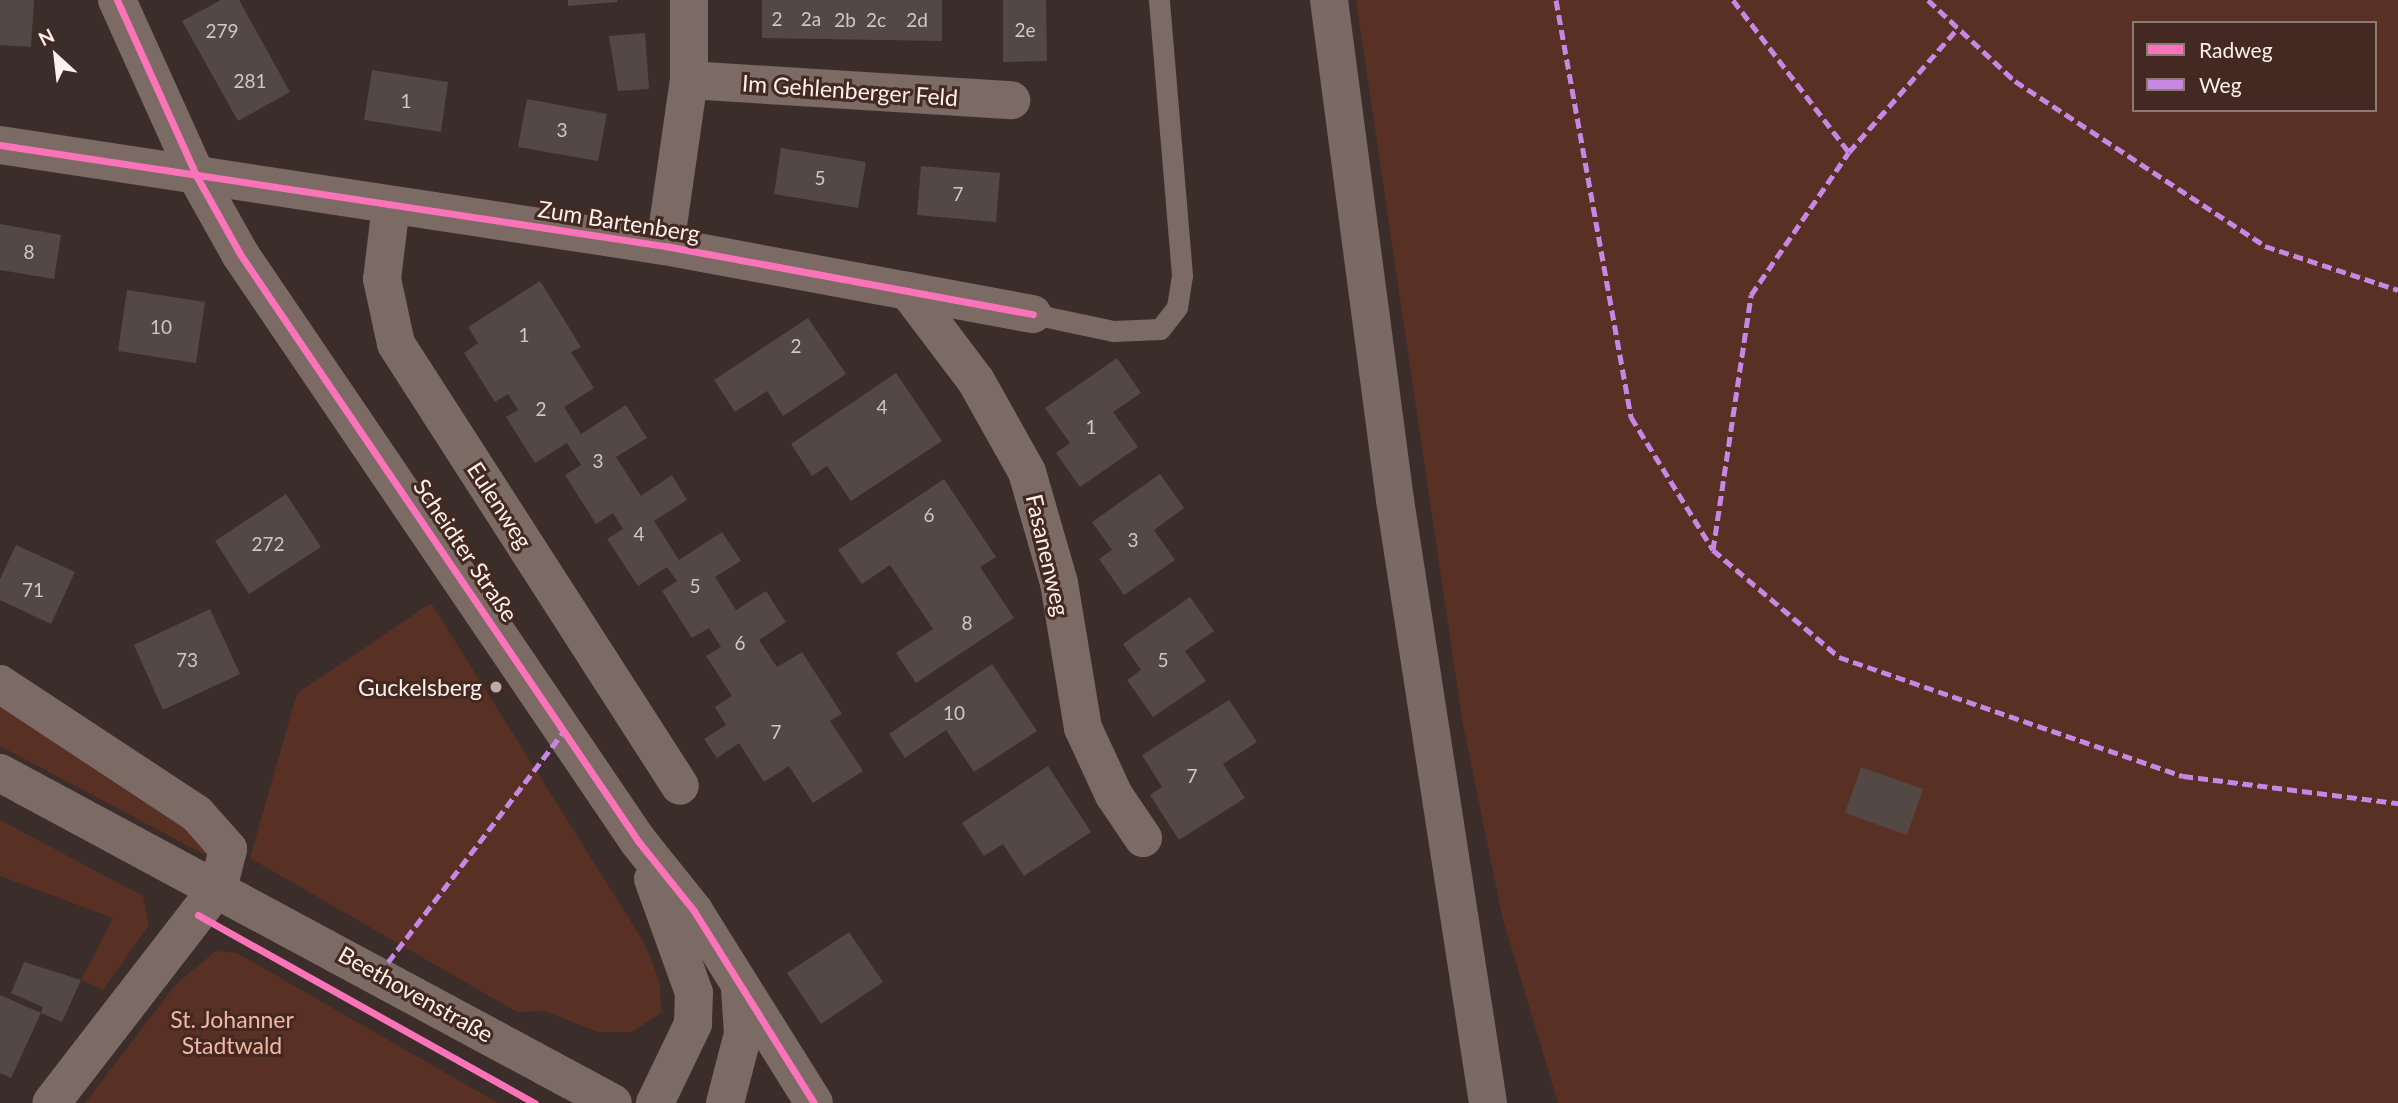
<!DOCTYPE html>
<meta charset="utf-8">
<style>
body{margin:0}
#map{position:relative;width:2398px;height:1103px;overflow:hidden;background:#3b2d29;font-family:Lato,sans-serif}
div>[style]{position:absolute}
[style*='--x']{left:calc(var(--x)*1px);top:calc(var(--y)*1px);width:calc(var(--w)*1px);rotate:calc(var(--a)*1deg)}
.green>*{inset:0;background:#583024}
.building>*{inset:0;background:#544844}
.service>*{height:21px;margin:-10.5px;padding:0 10.5px;transform-origin:10.5px;border-radius:10.5px;background:#7c6a64}
.minor>*{height:38px;margin:-19px;padding:0 19px;transform-origin:19px;border-radius:19px;background:#7c6a64}
.tertiary>*{height:38px;margin:-19px;padding:0 19px;transform-origin:19px;border-radius:19px;background:#7c6a64}
.trunk>*{height:38px;margin:-19px;padding:0 19px;transform-origin:19px;border-radius:19px;background:#7a6964}
.quiet>*{height:5px;margin-top:-2.5px;transform-origin:0;background:repeating-linear-gradient(90deg,#c787e3 0 10px,transparent 0 15px)}
.cycleway>*{height:7px;margin:-3.5px;padding:0 3.5px;transform-origin:3.5px;border-radius:3.5px;background:#fb73b8}
.dots>*{width:19px;height:19px;translate:-50% -50%;box-sizing:border-box;border:4px solid #432921;border-radius:50%}
span{translate:-50% -50%;white-space:nowrap;text-align:center;line-height:1.15;-webkit-text-stroke:6px #432921;paint-order:stroke}
.number-label{font-size:19px;color:#d4c6c1}
.number-label span{-webkit-text-stroke-width:0}
.street-label{font-size:23px;color:#fef0eb}
.poi-label{font-size:23px;color:#fef0eb}
.right{translate:-100% -50%;text-align:right}
.park-label{font-size:23px;color:#f4b7a3}
.legend{position:absolute;left:2132px;top:21px;width:245px;height:91px;box-sizing:border-box;background:#432921;border:2px solid #8e7972;margin:0;padding:9px 12px;list-style:none;font-size:21px;color:#fef0eb}
.legend li{display:flex;align-items:center;gap:14px;height:35px}
.legend b{width:35px;border:2px solid #8e7972}
.north{position:absolute;left:21px;top:21px;width:70px;height:70px;-webkit-text-stroke:5px #432921;paint-order:stroke;rotate:333deg;font-size:19px;font-weight:700;line-height:28px;text-align:center;color:#fef0eb}
.north::after{content:'';display:block;margin:auto;width:24px;height:32px;background:#fef0eb;clip-path:polygon(50% 0,100% 100%,50% 72%,0 100%)}
</style>
<div id="map">
<div class="green">
<i style="clip-path:polygon(evenodd,1356px 0,2398px 0,2398px 1103px,1558px 1103px,1502px 916px,1462px 719px,1356px 0,2134px 23px,2375px 23px,2375px 110px,2134px 110px,2134px 23px)"></i>
<i style="clip-path:polygon(431px 603px,645px 944px,660px 983px,661px 1013px,632px 1032px,598px 1032px,545px 1011px,517px 1012px,250px 858px,297px 693px)"></i>
<i style="clip-path:polygon(0 697px,211px 832px,211px 858px,0 746px)"></i>
<i style="clip-path:polygon(0 820px,143px 896px,149px 925px,103px 990px,81px 980px,113px 918px,0 876px)"></i>
<i style="clip-path:polygon(216px 951px,237px 953px,498px 1103px,85px 1103px,176px 984px)"></i>
</div>
<div class="building">
<i style="clip-path:polygon(0 0,34px 0,31px 47px,0 45px)"></i>
<i style="clip-path:polygon(221px 0,239px 0,290px 92px,238px 121px,182px 21px)"></i>
<i style="clip-path:polygon(568px 0,617px 0,617px 2px,568px 6px)"></i>
<i style="clip-path:polygon(762px 0,942px 0,942px 41px,762px 38px)"></i>
<i style="clip-path:polygon(1003px 0,1046px 0,1047px 61px,1003px 62px)"></i>
<i style="clip-path:polygon(645px 33px,649px 89px,618px 91px,609px 36px)"></i>
<i style="clip-path:polygon(372px 70px,448px 82px,441px 132px,364px 120px)"></i>
<i style="clip-path:polygon(527px 99px,607px 114px,598px 161px,518px 147px)"></i>
<i style="clip-path:polygon(781px 148px,866px 162px,858px 208px,774px 194px)"></i>
<i style="clip-path:polygon(921px 166px,1000px 173px,996px 222px,917px 215px)"></i>
<i style="clip-path:polygon(0 224px,61px 235px,54px 279px,0 270px)"></i>
<i style="clip-path:polygon(540px 281px,581px 347px,571px 352px,594px 388px,564px 407px,581px 434px,626px 405px,647px 438px,616px 457px,641px 496px,672px 475px,687px 500px,654px 521px,679px 560px,722px 532px,741px 561px,715px 577px,736px 610px,766px 591px,786px 622px,759px 640px,777px 667px,802px 652px,842px 714px,830px 721px,863px 771px,813px 803px,789px 766px,764px 782px,739px 743px,717px 758px,704px 739px,726px 725px,715px 707px,732px 696px,706px 656px,721px 647px,709px 628px,692px 638px,662px 591px,677px 581px,667px 567px,638px 586px,607px 539px,623px 529px,613px 513px,596px 524px,565px 475px,581px 465px,567px 443px,535px 463px,506px 417px,518px 410px,508px 394px,495px 402px,464px 353px,478px 343px,468px 327px)"></i>
<i style="clip-path:polygon(127px 290px,205px 302px,196px 363px,118px 351px)"></i>
<i style="clip-path:polygon(808px 318px,846px 374px,783px 416px,767px 391px,735px 412px,714px 380px)"></i>
<i style="clip-path:polygon(1117px 358px,1141px 393px,1113px 412px,1138px 447px,1080px 487px,1056px 453px,1070px 443px,1045px 408px)"></i>
<i style="clip-path:polygon(896px 373px,942px 441px,851px 501px,827px 466px,812px 476px,791px 444px)"></i>
<i style="clip-path:polygon(1160px 474px,1184px 508px,1154px 530px,1175px 560px,1124px 595px,1099px 559px,1112px 550px,1092px 522px)"></i>
<i style="clip-path:polygon(944px 479px,996px 557px,980px 567px,1014px 618px,916px 683px,896px 653px,933px 629px,890px 565px,862px 584px,838px 550px)"></i>
<i style="clip-path:polygon(286px 494px,321px 547px,249px 594px,215px 541px)"></i>
<i style="clip-path:polygon(16px 545px,75px 572px,51px 624px,0 600px,0 579px)"></i>
<i style="clip-path:polygon(1190px 597px,1214px 631px,1185px 651px,1206px 681px,1153px 717px,1127px 680px,1141px 670px,1123px 644px)"></i>
<i style="clip-path:polygon(210px 609px,240px 674px,163px 710px,134px 645px)"></i>
<i style="clip-path:polygon(992px 664px,1037px 731px,974px 772px,946px 730px,905px 758px,889px 734px)"></i>
<i style="clip-path:polygon(1229px 700px,1257px 742px,1223px 764px,1245px 798px,1179px 840px,1150px 795px,1162px 787px,1142px 755px)"></i>
<i style="clip-path:polygon(1048px 766px,1091px 832px,1024px 876px,1003px 844px,984px 856px,962px 823px)"></i>
<i style="clip-path:polygon(1861px 767px,1923px 789px,1907px 835px,1845px 813px)"></i>
<i style="clip-path:polygon(849px 932px,883px 982px,821px 1024px,787px 973px)"></i>
<i style="clip-path:polygon(24px 962px,81px 980px,62px 1022px,41px 1013px,11px 1078px,0 1073px,0 995px,41px 1013px,43px 1007px,11px 993px)"></i>
</div>
<div class="service">
<i style="--x:1033;--y:314;--w:82;--a:12"></i>
<i style="--x:1113;--y:331;--w:47;--a:-2.4"></i>
<i style="--x:1160;--y:329;--w:28;--a:-52"></i>
<i style="--x:1177;--y:307;--w:32;--a:-81"></i>
<i style="--x:1182;--y:275;--w:276;--a:-94.8"></i>
</div>
<div class="minor">
<i style="--x:689;--y:80;--w:323;--a:3.6"></i>
<i style="--x:0;--y:145;--w:673;--a:8.64"></i>
<i style="--x:665;--y:246;--w:374;--a:10.5"></i>
<i style="--x:391;--y:205;--w:75;--a:96.9"></i>
<i style="--x:382;--y:279;--w:66;--a:77.8"></i>
<i style="--x:396;--y:344;--w:525;--a:57.28"></i>
<i style="--x:665;--y:246;--w:168;--a:-81.8"></i>
<i style="--x:689;--y:80;--w:80;--a:-90"></i>
<i style="--x:908;--y:291;--w:113;--a:52.9"></i>
<i style="--x:976;--y:381;--w:104;--a:60.7"></i>
<i style="--x:1027;--y:472;--w:116;--a:73.9"></i>
<i style="--x:1059;--y:583;--w:147;--a:80.6"></i>
<i style="--x:1083;--y:728;--w:74;--a:65.2"></i>
<i style="--x:1114;--y:795;--w:52;--a:56"></i>
<i style="--x:0;--y:684;--w:236;--a:33.4"></i>
<i style="--x:197;--y:814;--w:47;--a:48.5"></i>
<i style="--x:228;--y:849;--w:38;--a:104"></i>
<i style="--x:219;--y:886;--w:274;--a:127.7"></i>
</div>
<div class="tertiary">
<i style="--x:117;--y:0;--w:194;--a:65.7"></i>
<i style="--x:197;--y:177;--w:88;--a:60.8"></i>
<i style="--x:240;--y:254;--w:709;--a:55.86"></i>
<i style="--x:638;--y:841;--w:90;--a:51.3"></i>
<i style="--x:694;--y:911;--w:226;--a:58"></i>
<i style="--x:0;--y:773;--w:696;--a:28.3"></i>
<i style="--x:653;--y:879;--w:121;--a:70.2"></i>
<i style="--x:694;--y:993;--w:31;--a:92"></i>
<i style="--x:693;--y:1024;--w:88;--a:115.7"></i>
<i style="--x:725;--y:1103;--w:71;--a:-75.4"></i>
<i style="--x:743;--y:1034;--w:45;--a:-93.8"></i>
</div>
<div class="trunk">
<i style="--x:1329;--y:0;--w:504;--a:82.48"></i>
<i style="--x:1395;--y:500;--w:610;--a:81.23"></i>
</div>
<div class="quiet">
<i style="--x:1556;--y:0;--w:424;--a:79.8"></i>
<i style="--x:1631;--y:417;--w:156;--a:58.3"></i>
<i style="--x:1713;--y:550;--w:165;--a:40.3"></i>
<i style="--x:1839;--y:657;--w:364;--a:19.1"></i>
<i style="--x:2183;--y:776;--w:217;--a:7.2"></i>
<i style="--x:1733;--y:0;--w:191;--a:52.7"></i>
<i style="--x:1928;--y:0;--w:119;--a:43"></i>
<i style="--x:2015;--y:81;--w:300;--a:33.4"></i>
<i style="--x:2265;--y:246;--w:140;--a:18.3"></i>
<i style="--x:1713;--y:550;--w:258;--a:-81.5"></i>
<i style="--x:1751;--y:295;--w:173;--a:-55.6"></i>
<i style="--x:1849;--y:152;--w:165;--a:-48.7"></i>
<i style="--x:379;--y:974;--w:305;--a:-52.7"></i>
</div>
<div class="cycleway">
<i style="--x:117;--y:0;--w:194;--a:65.7"></i>
<i style="--x:197;--y:177;--w:88;--a:60.8"></i>
<i style="--x:240;--y:254;--w:709;--a:55.86"></i>
<i style="--x:638;--y:841;--w:90;--a:51.3"></i>
<i style="--x:694;--y:911;--w:226;--a:58"></i>
<i style="--x:0;--y:145;--w:673;--a:8.64"></i>
<i style="--x:665;--y:246;--w:374;--a:10.5"></i>
<i style="--x:198;--y:915;--w:386;--a:29.2"></i>
</div>
<div class="dots">
<i style="left:496px;top:687px;background:#baaca7"></i>
</div>
<div class="number-label">
<span style="left:777px;top:19px">2</span>
<span style="left:811px;top:19px">2a</span>
<span style="left:845px;top:20px">2b</span>
<span style="left:876px;top:20px">2c</span>
<span style="left:917px;top:20px">2d</span>
<span style="left:1025px;top:30px">2e</span>
<span style="left:222px;top:31px">279</span>
<span style="left:250px;top:81px">281</span>
<span style="left:406px;top:101px">1</span>
<span style="left:562px;top:130px">3</span>
<span style="left:820px;top:178px">5</span>
<span style="left:958px;top:194px">7</span>
<span style="left:29px;top:252px">8</span>
<span style="left:161px;top:327px">10</span>
<span style="left:524px;top:335px">1</span>
<span style="left:796px;top:346px">2</span>
<span style="left:882px;top:407px">4</span>
<span style="left:541px;top:409px">2</span>
<span style="left:1091px;top:427px">1</span>
<span style="left:598px;top:461px">3</span>
<span style="left:929px;top:515px">6</span>
<span style="left:639px;top:534px">4</span>
<span style="left:1133px;top:540px">3</span>
<span style="left:268px;top:544px">272</span>
<span style="left:695px;top:586px">5</span>
<span style="left:33px;top:590px">71</span>
<span style="left:967px;top:623px">8</span>
<span style="left:740px;top:643px">6</span>
<span style="left:187px;top:660px">73</span>
<span style="left:1163px;top:660px">5</span>
<span style="left:954px;top:713px">10</span>
<span style="left:776px;top:732px">7</span>
<span style="left:1192px;top:776px">7</span>
</div>
<div class="street-label">
<span style="left:850px;top:90px;rotate:4deg">Im Gehlenberger Feld</span>
<span style="left:619px;top:221px;rotate:9deg">Zum Bartenberg</span>
<span style="left:500px;top:505px;rotate:57deg">Eulenweg</span>
<span style="left:466px;top:550px;rotate:56deg">Scheidter Straße</span>
<span style="left:1048px;top:555px;rotate:77deg">Fasanenweg</span>
<span style="left:416px;top:994px;rotate:29deg">Beethovenstraße</span>
</div>
<div class="poi-label">
<span class="right" style="left:482px;top:687px">Guckelsberg</span>
</div>
<div class="park-label">
<span style="left:232px;top:1032px">St. Johanner<br>Stadtwald</span>
</div>
<ul class="legend">
<li><b style="height:9px;background:#fb73b8"></b>Radweg</li>
<li><b style="height:9px;background:#c787e3"></b>Weg</li>
</ul>
<div class="north">N</div>
</div>
